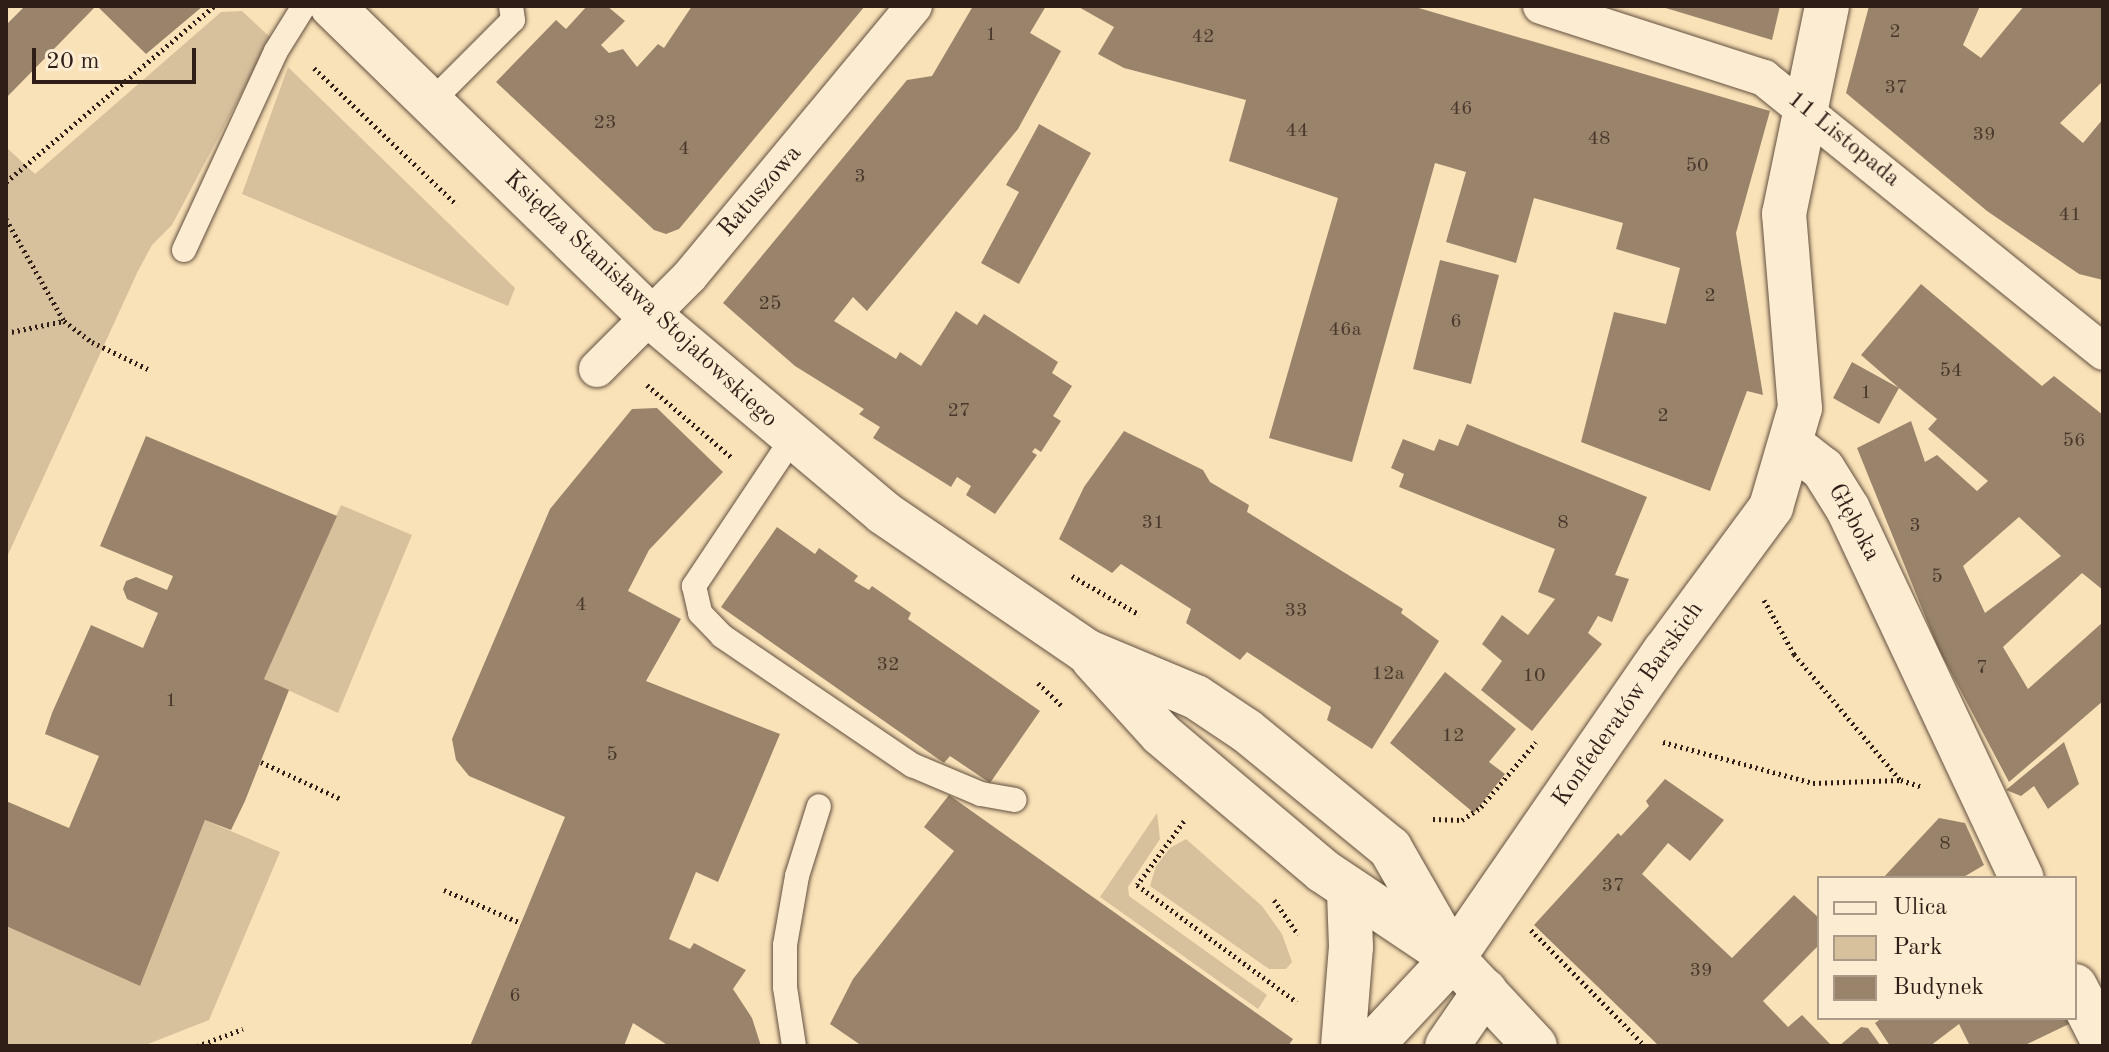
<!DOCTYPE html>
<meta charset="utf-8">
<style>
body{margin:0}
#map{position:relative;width:2109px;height:1052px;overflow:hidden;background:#fae2b8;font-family:"Old Standard TT",serif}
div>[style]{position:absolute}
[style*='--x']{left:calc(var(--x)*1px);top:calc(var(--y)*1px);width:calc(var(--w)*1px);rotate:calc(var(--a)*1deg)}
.green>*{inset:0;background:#d7c19d}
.building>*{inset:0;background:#99846b}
.path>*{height:5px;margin-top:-2.5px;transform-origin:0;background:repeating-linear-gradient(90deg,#2f1e17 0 2px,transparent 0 6px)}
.roads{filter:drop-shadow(0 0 2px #624f3f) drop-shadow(0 0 2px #624f3f)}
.service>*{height:24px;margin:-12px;padding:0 12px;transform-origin:12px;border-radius:12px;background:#fcecd1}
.pedestrian>*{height:36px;margin:-18px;padding:0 18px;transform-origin:18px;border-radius:18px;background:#fcecd1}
.minor>*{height:44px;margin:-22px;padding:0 22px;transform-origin:22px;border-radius:22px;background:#fcecd1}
.tertiary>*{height:44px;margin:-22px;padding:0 22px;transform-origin:22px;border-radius:22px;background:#fcecd1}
span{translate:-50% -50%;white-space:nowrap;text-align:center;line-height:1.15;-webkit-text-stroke:6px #fcecd1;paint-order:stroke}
.number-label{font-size:20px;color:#4a382c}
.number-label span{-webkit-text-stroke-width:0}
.street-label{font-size:24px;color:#2f1e17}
.frame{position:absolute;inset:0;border:8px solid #2f1e17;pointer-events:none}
.legend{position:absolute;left:1817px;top:876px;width:260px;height:144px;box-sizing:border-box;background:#fcecd1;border:2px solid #aa9a87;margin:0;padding:10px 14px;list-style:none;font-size:24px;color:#2f1e17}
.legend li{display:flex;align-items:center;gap:16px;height:40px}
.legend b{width:40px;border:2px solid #aa9a87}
.scale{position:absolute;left:32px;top:48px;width:164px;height:36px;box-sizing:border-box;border:4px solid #2f1e17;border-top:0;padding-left:10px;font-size:24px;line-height:28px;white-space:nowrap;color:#2f1e17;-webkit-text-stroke:6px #fcecd1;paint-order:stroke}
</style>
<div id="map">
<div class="green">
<i style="clip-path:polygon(242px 11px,271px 38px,172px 225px,152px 245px,138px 271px,6px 559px,6px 147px,35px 174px,221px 12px)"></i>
<i style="clip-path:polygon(288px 67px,515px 288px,508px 306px,242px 194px)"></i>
<i style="clip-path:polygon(341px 505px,412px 535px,338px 713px,264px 679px)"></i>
<i style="clip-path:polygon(1157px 813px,1160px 839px,1128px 887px,1129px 896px,1267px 995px,1258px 1009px,1100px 897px)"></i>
<i style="clip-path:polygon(205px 820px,280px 852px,209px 1020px,143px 1046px,6px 1046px,6px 926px,140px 986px)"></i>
<i style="clip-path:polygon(1186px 839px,1262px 906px,1282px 934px,1292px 962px,1286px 969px,1269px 969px,1150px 886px,1156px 866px,1170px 848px)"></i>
</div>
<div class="building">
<i style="clip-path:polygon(25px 6px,96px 6px,7px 97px,6px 25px)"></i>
<i style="clip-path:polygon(97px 6px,203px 6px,146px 54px)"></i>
<i style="clip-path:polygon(587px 6px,607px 6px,625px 21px,601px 45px,609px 53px,623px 49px,637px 67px,658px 44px,664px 48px,692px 6px,865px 6px,679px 229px,666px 234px,654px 230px,496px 82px,556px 20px,566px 29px)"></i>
<i style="clip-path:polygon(973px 6px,1046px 6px,1030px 33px,1061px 51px,1018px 129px,867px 311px,853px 297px,834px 321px,896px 359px,900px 352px,921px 366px,956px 311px,977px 325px,984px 314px,1058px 362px,1052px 373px,1072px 386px,1053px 416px,1061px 421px,1041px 452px,1035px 448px,1032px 452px,1037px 455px,995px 514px,966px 495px,971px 486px,957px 477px,951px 487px,873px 438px,880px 427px,859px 414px,864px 409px,795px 366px,723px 303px,907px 80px,932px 76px)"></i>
<i style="clip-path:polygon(1077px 6px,1412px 6px,1770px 111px,1736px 233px,1763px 395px,1747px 391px,1710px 491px,1581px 442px,1614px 312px,1666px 324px,1680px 268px,1616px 249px,1623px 223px,1534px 198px,1516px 263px,1446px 242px,1466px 172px,1435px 163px,1352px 462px,1269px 438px,1338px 198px,1229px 161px,1246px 100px,1124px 68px,1098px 54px,1114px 27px)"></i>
<i style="clip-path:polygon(1659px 6px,1780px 6px,1772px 40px)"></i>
<i style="clip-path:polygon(1869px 6px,1980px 6px,1963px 45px,1981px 58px,2024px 6px,2103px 6px,2103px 81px,2060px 123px,2083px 143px,2103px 119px,2103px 280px,2079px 274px,1987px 211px,1846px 93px)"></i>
<i style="clip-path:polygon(1039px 124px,1091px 153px,1019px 284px,981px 263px,1019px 192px,1006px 185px)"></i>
<i style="clip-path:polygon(1440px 260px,1499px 275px,1471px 384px,1413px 369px)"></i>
<i style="clip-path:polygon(evenodd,1921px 284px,2042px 386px,2054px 376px,2103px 415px,2103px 590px,2082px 573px,2003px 647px,2028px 689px,2103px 622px,2103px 701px,2009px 782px,1938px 648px,1857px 448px,1911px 421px,1925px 462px,1937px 455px,1977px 491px,1988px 481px,1928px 429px,1937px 419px,1899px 388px,1879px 424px,1833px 398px,1852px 362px,1899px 388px,1861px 355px,1921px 284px,2019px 517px,2061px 556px,1985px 613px,1963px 566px,2019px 517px)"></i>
<i style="clip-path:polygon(657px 408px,723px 472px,649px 550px,628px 591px,681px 619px,646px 681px,780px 734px,718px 882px,696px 872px,669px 939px,690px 949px,694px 943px,746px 970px,733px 989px,752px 1018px,761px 1046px,669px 1046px,633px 1023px,624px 1046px,470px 1046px,565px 817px,469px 776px,456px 760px,452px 739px,550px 509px,632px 409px)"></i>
<i style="clip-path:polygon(1467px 424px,1647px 497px,1615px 575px,1629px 579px,1612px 622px,1598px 616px,1588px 633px,1602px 644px,1532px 731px,1481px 690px,1502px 661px,1482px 644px,1502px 615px,1528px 635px,1555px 599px,1538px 592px,1555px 549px,1399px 487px,1404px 474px,1391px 468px,1403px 439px,1434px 451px,1439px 439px,1458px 446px)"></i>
<i style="clip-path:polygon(1124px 431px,1203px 470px,1210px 482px,1249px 505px,1247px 512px,1403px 609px,1401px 613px,1439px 641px,1372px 749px,1327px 720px,1331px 707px,1247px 652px,1240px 660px,1186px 623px,1191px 609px,1121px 564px,1112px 573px,1059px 539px,1084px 487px)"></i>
<i style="clip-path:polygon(146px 436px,337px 516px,264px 679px,289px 690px,245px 801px,231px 830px,205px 820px,140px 986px,6px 926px,6px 801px,69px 828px,99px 756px,45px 734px,52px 713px,91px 625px,143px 648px,158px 613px,127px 599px,123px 589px,126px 581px,136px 577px,167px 590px,173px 576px,100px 546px)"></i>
<i style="clip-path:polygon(777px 527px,815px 554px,819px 548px,858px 576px,854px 581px,869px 590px,872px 586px,911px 613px,908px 619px,1040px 711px,990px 783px,950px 756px,944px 763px,721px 607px)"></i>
<i style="clip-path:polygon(1445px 672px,1516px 729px,1489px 762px,1505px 774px,1474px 813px,1390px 743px)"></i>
<i style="clip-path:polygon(2064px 742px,2079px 784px,2048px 809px,2034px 786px,2021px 796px,2006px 790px)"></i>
<i style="clip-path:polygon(1665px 779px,1724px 820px,1690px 861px,1668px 843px,1642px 874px,1732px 958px,1794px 895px,1819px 918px,1819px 945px,1763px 1001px,1788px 1027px,1802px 1015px,1832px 1046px,1659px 1046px,1534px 925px,1618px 833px,1621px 836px,1649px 806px,1646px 801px)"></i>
<i style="clip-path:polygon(949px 795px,1293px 1039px,1288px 1046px,862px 1046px,830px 1024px,853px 979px,954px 851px,924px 827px)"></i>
<i style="clip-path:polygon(1939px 818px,1965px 823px,1984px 865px,1962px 878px,1883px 878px)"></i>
<i style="clip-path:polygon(1882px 1018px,2066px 1018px,2069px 1024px,2023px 1046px,1970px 1046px,1959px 1024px,1930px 1046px,1890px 1046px,1875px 1023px)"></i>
<i style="clip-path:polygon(1861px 1027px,1868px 1028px,1881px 1046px,1839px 1046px)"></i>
</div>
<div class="path">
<i style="--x:314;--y:68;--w:198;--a:43.8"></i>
<i style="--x:6;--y:182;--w:272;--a:-40.2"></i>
<i style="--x:6;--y:219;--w:117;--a:60.4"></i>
<i style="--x:64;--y:321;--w:35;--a:37"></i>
<i style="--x:92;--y:342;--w:62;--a:25.7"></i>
<i style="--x:6;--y:333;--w:59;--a:-11.7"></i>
<i style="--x:647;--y:385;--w:111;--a:40.6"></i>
<i style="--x:1072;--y:576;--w:78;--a:29.8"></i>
<i style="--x:1764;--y:600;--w:62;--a:60.9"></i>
<i style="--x:1794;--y:654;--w:165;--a:49.9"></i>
<i style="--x:1038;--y:683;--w:35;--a:44"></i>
<i style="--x:1663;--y:742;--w:156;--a:15.3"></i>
<i style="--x:1813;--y:783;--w:88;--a:-2"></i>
<i style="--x:1901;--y:780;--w:23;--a:18"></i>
<i style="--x:261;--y:762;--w:88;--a:24.8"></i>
<i style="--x:1433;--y:819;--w:29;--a:2"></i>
<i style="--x:1462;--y:820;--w:23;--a:-34"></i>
<i style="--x:1481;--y:807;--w:85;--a:-49.8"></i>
<i style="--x:1184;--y:821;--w:79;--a:126.3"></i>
<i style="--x:1137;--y:885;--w:198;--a:36.2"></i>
<i style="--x:444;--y:890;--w:84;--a:23.2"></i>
<i style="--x:1274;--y:900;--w:42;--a:54.8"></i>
<i style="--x:1531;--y:930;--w:163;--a:45.5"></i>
<i style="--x:197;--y:1046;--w:49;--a:-20.3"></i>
</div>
<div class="roads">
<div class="service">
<i style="--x:430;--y:103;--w:117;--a:-45"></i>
<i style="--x:513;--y:20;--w:14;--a:-98"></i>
<i style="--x:184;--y:250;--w:219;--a:-65.2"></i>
<i style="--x:276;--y:51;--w:53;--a:-58.1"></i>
<i style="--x:792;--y:439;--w:177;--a:123.7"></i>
<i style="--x:694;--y:586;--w:28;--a:77"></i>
<i style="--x:700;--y:613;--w:32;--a:46"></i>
<i style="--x:722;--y:636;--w:230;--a:34.2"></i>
<i style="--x:912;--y:765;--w:75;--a:22.8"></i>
<i style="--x:981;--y:794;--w:34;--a:10"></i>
<i style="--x:794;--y:1046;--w:60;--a:-98.7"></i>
<i style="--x:785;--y:987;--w:42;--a:-90"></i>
<i style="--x:785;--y:945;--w:70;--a:-80.1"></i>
<i style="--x:797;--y:876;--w:73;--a:-72.6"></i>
</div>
<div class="pedestrian">
<i style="--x:1541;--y:6;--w:234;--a:17.9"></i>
<i style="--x:1764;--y:78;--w:436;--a:38.9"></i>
<i style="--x:597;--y:369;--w:130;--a:-45"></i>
<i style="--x:689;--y:277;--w:352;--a:-50.3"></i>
</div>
<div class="minor">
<i style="--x:1792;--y:445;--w:39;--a:38"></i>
<i style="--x:1823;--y:469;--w:47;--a:58"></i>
<i style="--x:1848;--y:509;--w:408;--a:64.8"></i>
<i style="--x:2075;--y:986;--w:62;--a:63"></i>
<i style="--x:1343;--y:1046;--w:99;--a:-85.4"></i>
<i style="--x:1351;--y:947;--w:55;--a:-92.1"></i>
<i style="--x:1371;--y:1046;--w:120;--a:-47"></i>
<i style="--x:1453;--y:958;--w:373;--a:-55.4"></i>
<i style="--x:1665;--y:651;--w:179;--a:-53.6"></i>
<i style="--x:1771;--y:507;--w:103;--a:-73.7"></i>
<i style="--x:1800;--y:408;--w:195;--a:-94.7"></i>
<i style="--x:1784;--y:214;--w:212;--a:-78.3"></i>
<i style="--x:1447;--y:1046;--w:67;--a:-55.4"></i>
</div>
<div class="tertiary">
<i style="--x:332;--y:6;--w:443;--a:44.3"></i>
<i style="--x:649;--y:315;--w:307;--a:40.1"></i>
<i style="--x:884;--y:513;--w:245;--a:34.3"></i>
<i style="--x:1086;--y:651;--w:119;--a:22.7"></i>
<i style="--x:1196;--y:697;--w:61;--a:33.7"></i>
<i style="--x:1247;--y:731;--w:185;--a:39.3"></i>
<i style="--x:1390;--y:848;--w:127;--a:60.2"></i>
<i style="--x:1453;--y:958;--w:120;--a:47"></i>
<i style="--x:1093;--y:659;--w:101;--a:47.8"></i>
<i style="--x:1161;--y:734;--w:212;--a:40.2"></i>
<i style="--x:1323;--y:871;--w:149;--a:33.8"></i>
</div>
</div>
<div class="number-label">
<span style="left:1895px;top:32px">2</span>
<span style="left:991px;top:35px">1</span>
<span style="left:1203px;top:37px">42</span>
<span style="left:1896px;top:88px">37</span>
<span style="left:1461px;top:109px">46</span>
<span style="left:605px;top:123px">23</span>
<span style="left:1297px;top:131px">44</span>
<span style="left:1984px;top:135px">39</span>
<span style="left:1599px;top:139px">48</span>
<span style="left:684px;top:149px">4</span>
<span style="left:1697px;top:166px">50</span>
<span style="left:860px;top:177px">3</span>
<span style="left:2070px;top:215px">41</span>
<span style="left:1710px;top:296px">2</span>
<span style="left:770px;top:304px">25</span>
<span style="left:1456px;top:322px">6</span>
<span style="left:1345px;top:330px">46a</span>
<span style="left:1951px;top:371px">54</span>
<span style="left:1866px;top:393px">1</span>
<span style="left:959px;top:411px">27</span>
<span style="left:1663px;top:416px">2</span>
<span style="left:2074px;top:441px">56</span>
<span style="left:1153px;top:523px">31</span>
<span style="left:1563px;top:523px">8</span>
<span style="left:1915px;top:526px">3</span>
<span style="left:1937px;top:577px">5</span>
<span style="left:581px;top:605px">4</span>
<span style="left:1296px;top:611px">33</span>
<span style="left:888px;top:665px">32</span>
<span style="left:1982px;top:668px">7</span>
<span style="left:1388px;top:674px">12a</span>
<span style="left:1534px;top:676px">10</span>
<span style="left:171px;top:701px">1</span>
<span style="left:1453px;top:736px">12</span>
<span style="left:612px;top:755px">5</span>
<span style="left:1945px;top:844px">8</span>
<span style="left:1613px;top:886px">37</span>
<span style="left:1701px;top:971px">39</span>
<span style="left:515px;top:996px">6</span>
</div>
<div class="street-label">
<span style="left:1843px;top:140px;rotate:39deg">11 Listopada</span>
<span style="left:761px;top:192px;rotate:-49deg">Ratuszowa</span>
<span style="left:640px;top:300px;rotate:43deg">Księdza Stanisława Stojałowskiego</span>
<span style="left:1853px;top:523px;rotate:62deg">Głęboka</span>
<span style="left:1629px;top:705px;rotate:-55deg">Konfederatów Barskich</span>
</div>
<div class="frame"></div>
<ul class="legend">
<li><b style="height:10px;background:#fcecd1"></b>Ulica</li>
<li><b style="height:22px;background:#d7c19d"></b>Park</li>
<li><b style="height:22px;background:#99846b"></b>Budynek</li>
</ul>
<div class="scale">20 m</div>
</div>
